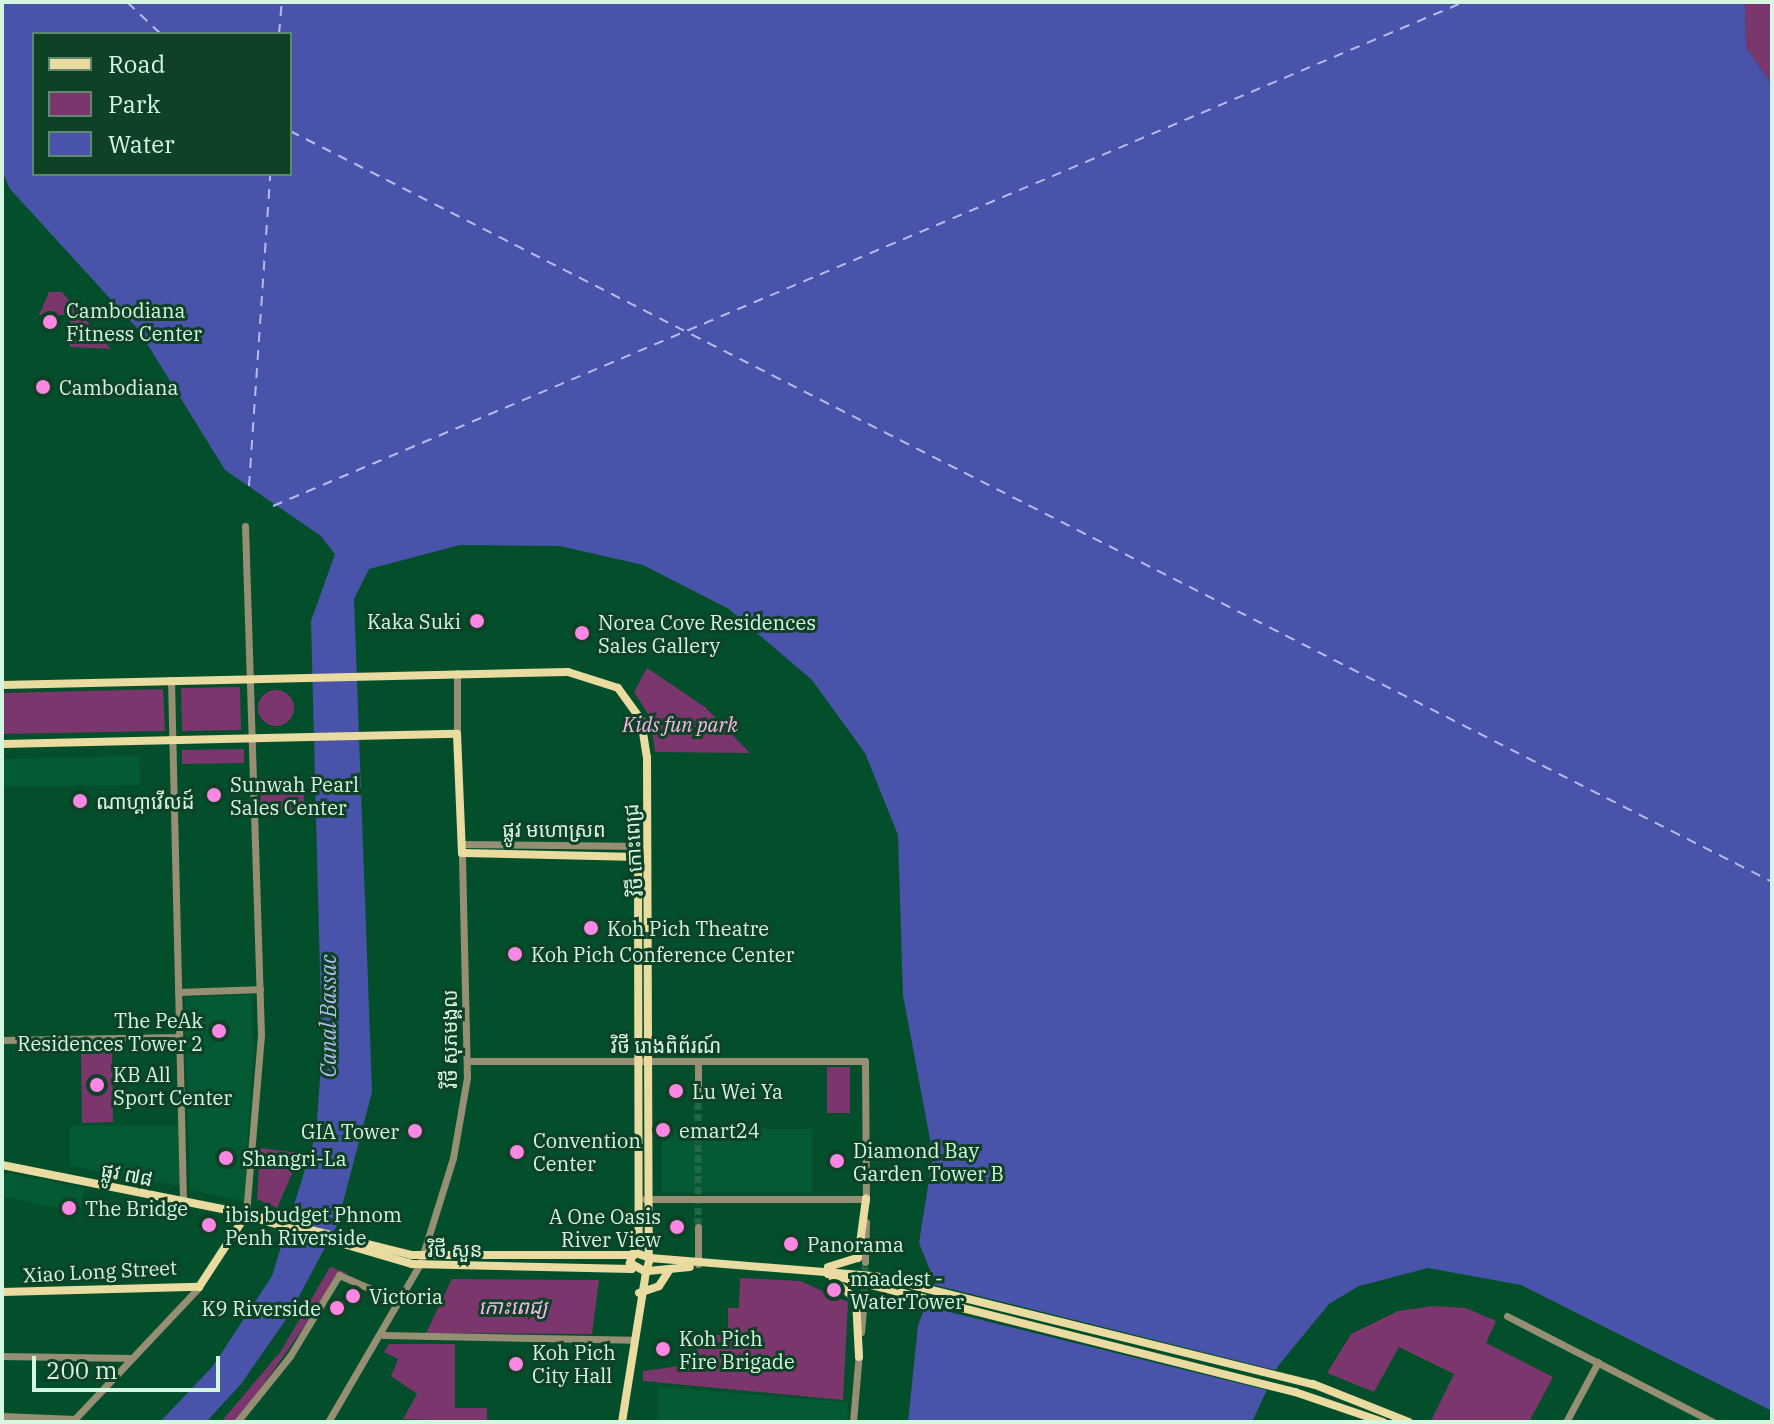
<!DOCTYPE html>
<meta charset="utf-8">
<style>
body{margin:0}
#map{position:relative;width:1774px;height:1424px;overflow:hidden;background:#044f2b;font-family:"IBM Plex Serif","Noto Sans Khmer",serif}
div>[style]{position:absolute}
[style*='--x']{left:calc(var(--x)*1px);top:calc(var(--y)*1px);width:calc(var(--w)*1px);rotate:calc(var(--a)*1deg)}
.built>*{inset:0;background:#045a33}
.green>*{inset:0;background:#7a366d}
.round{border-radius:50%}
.water>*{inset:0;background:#4a53aa}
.pier>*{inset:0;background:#044f2b}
.ferry>*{height:2px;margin-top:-1px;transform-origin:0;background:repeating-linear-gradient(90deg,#b3bdec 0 10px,transparent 0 18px)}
.minor-tunnel>*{height:7px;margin-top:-3.5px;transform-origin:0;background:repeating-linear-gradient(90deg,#236846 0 7px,transparent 0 10.5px)}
.minor>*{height:7px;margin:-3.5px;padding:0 3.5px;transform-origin:3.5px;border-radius:3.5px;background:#968f73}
.major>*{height:8px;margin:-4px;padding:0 4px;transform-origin:4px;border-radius:4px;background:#eadba1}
.dots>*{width:22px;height:22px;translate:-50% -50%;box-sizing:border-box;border:4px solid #0e4126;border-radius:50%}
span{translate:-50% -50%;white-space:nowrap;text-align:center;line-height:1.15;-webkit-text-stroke:6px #0e4126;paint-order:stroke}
.poi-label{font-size:20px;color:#d5f6df}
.left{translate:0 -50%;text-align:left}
.right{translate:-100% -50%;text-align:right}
.park-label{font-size:20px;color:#fab7ea;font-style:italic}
.street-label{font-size:20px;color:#d5f6df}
.water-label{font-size:22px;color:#b3bdec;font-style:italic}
.frame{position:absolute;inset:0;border:4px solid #d5f6df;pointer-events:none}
.legend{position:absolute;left:32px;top:32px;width:260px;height:144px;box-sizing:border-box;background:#0e4126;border:2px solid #5e8970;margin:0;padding:10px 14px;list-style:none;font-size:24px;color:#d5f6df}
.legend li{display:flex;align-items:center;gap:16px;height:40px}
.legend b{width:40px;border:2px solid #5e8970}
.scale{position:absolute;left:32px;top:1356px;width:188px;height:36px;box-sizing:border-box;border:4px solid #d5f6df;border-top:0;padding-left:10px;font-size:24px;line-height:28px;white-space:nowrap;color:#d5f6df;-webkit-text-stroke:6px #0e4126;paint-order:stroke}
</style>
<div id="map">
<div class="built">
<i style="clip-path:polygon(139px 756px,140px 785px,2px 787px,2px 759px)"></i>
<i style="clip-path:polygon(252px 995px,253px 1056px,244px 1201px,190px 1190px,185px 997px)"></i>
<i style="clip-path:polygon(184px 1125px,184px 1187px,70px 1166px,70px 1126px)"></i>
<i style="clip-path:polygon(662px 1129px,812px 1129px,812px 1192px,662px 1192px)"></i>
<i style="clip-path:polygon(2px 1172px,85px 1188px,80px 1213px,2px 1196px)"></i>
<i style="clip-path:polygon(659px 1387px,848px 1402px,847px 1422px,659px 1422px)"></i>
</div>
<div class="green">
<i style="clip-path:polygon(1745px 2px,1772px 2px,1772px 85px,1746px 47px)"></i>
<i style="clip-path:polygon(49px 292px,62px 292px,111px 349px,70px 347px,70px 315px,39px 315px)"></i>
<i style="clip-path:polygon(647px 668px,705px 707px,750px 753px,655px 752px,650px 717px,634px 692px)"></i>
<i style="clip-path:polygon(240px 687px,241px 730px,182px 731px,181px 688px)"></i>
<i style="clip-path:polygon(163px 689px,165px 731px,2px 734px,2px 693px)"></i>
<i class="round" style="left:258px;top:690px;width:36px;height:36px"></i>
<i style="clip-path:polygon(244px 749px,244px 763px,182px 764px,182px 750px)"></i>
<i style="clip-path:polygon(304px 781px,304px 810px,259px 811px,263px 782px)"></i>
<i style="clip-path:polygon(81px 1047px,112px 1047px,113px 1122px,82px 1123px)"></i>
<i style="clip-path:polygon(827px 1067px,850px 1067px,850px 1113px,827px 1113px)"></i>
<i style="clip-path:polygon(260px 1148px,301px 1153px,277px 1208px,257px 1199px)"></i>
<i style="clip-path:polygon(330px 1267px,350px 1274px,342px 1273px,237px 1422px,221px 1422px,281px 1351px)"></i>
<i style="clip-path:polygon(740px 1278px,800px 1281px,848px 1302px,843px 1400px,643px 1381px,643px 1371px,702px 1363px,692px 1335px,728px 1335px,728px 1308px,739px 1308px)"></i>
<i style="clip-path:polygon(452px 1279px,599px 1280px,592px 1334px,426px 1333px)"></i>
<i style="clip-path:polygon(1433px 1306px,1466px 1308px,1496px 1321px,1486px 1343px,1553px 1377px,1529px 1422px,1431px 1421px,1454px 1374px,1399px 1347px,1374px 1392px,1327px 1373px,1351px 1334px,1398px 1311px)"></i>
<i style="clip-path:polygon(389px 1344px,455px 1344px,455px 1408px,487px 1408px,487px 1422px,403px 1419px,417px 1394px,391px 1376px,398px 1359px,384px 1352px)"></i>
</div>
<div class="water">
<i style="clip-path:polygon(evenodd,2px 2px,1745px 2px,1746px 47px,1772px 85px,1772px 1411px,1521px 1285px,1428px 1268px,1359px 1286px,1329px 1304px,1278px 1366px,1252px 1422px,908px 1422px,918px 1325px,935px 1282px,919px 1243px,933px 1155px,903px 995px,898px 835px,865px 753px,812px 680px,729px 609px,643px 565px,560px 546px,460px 545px,369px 569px,354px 599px,372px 1092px,337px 1225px,289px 1315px,241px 1384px,206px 1422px,160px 1422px,213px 1366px,272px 1276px,316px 1134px,322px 1050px,311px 621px,335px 554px,321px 536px,225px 470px,138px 329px,10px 189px,2px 171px,2px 2px,34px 34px,290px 34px,290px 174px,34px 174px,34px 34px)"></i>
</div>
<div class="pier">
<i style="clip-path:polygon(931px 1284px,1279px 1371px,1270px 1391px,925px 1306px)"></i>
</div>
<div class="ferry">
<i style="--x:127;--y:2;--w:47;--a:43.3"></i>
<i style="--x:279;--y:34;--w:32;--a:-85"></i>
<i style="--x:290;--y:131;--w:1661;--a:26.87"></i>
<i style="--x:249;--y:486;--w:313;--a:-86.1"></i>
<i style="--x:273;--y:506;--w:1293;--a:-22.94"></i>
</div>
<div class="minor-tunnel">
<i style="--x:698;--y:1092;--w:135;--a:90"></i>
<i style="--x:864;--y:1294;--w:32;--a:-88"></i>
</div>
<div class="minor">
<i style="--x:245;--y:526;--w:509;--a:88.2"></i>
<i style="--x:261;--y:1035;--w:181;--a:94.8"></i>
<i style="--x:457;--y:673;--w:61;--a:90"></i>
<i style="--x:171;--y:680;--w:521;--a:88.68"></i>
<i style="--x:461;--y:844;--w:185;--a:0.6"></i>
<i style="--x:178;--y:992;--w:82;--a:-2.1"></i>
<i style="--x:2;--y:1040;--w:177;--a:-1"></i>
<i style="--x:467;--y:1061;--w:398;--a:0"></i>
<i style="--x:865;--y:1061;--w:140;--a:89.6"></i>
<i style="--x:698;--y:1092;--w:31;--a:-90"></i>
<i style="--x:645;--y:1199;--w:221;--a:0"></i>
<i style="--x:698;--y:1227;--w:37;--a:90"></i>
<i style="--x:865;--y:1262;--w:40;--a:-88.6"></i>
<i style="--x:1507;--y:1316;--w:232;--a:27.2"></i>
<i style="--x:861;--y:1332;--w:38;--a:-85"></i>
<i style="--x:383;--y:1335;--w:250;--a:1.1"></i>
<i style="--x:2;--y:1356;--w:130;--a:0.9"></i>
<i style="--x:2;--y:1416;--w:73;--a:2.4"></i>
<i style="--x:72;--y:1422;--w:185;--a:-46.7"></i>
<i style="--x:237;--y:1422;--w:85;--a:-51.2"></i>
<i style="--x:290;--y:1356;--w:95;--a:-58.8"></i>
<i style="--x:339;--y:1275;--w:68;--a:23.5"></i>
<i style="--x:328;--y:1422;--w:183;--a:-59.8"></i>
<i style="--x:420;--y:1264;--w:111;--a:-72.7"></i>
<i style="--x:453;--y:1158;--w:81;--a:-80.1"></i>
<i style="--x:467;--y:1078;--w:225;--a:-91.3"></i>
<i style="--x:853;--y:1422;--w:70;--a:-85.1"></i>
<i style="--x:1566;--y:1422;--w:68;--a:-61.9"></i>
</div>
<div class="major">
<i style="--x:2;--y:685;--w:566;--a:-1.32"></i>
<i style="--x:568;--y:672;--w:52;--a:17.7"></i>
<i style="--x:618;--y:688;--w:39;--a:54"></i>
<i style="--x:641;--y:720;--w:37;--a:81"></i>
<i style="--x:647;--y:757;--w:499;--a:89.8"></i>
<i style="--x:2;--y:744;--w:455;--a:-1.3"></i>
<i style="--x:457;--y:734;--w:119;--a:87.6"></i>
<i style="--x:462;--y:853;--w:176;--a:1.3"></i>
<i style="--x:638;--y:857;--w:382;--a:89.9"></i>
<i style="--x:639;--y:1239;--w:26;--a:111"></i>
<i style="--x:630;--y:1263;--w:18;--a:29"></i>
<i style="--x:646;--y:1272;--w:15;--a:-74"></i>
<i style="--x:650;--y:1258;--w:15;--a:-160"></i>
<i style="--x:2;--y:1165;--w:235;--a:11.3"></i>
<i style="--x:232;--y:1211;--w:188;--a:16.4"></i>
<i style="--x:412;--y:1264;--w:220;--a:1.3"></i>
<i style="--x:251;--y:1215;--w:165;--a:14"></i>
<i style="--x:411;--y:1255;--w:223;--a:0"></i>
<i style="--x:650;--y:1258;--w:226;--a:4.6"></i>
<i style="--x:875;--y:1276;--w:451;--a:13.9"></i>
<i style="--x:1313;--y:1384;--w:103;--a:21.6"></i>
<i style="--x:828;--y:1267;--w:31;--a:-17"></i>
<i style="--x:858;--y:1258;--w:60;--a:-82.3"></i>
<i style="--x:648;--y:1271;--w:42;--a:-5.4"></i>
<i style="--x:828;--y:1274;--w:482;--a:14.2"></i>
<i style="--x:1295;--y:1392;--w:93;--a:18.8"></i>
<i style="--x:833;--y:1280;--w:30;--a:40"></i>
<i style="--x:856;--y:1299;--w:58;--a:87"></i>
<i style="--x:2;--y:1292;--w:197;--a:-1.5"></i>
<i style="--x:199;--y:1287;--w:86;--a:-56.9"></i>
<i style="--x:639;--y:1293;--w:21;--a:-19"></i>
<i style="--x:659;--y:1286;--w:20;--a:-57"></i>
<i style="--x:622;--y:1422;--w:152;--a:-80.9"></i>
</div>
<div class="dots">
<i style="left:50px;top:322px;background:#fc86e4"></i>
<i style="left:43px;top:387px;background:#fc86e4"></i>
<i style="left:477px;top:621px;background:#fc86e4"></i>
<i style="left:582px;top:633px;background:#fc86e4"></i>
<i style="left:214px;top:795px;background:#fc86e4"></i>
<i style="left:80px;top:801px;background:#fc86e4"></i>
<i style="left:591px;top:928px;background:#fc86e4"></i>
<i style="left:515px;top:954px;background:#fc86e4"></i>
<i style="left:219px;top:1031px;background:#fc86e4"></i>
<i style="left:97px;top:1085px;background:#fc86e4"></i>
<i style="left:676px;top:1091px;background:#fc86e4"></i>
<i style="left:663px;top:1130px;background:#fc86e4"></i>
<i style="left:415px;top:1131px;background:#fc86e4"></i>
<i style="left:517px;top:1152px;background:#fc86e4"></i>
<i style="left:226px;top:1158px;background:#fc86e4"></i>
<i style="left:837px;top:1161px;background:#fc86e4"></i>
<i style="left:69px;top:1208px;background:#fc86e4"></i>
<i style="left:209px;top:1225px;background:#fc86e4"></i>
<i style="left:677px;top:1227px;background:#fc86e4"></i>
<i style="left:791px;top:1244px;background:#fc86e4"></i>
<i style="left:834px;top:1290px;background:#fc86e4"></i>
<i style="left:353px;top:1296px;background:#fc86e4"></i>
<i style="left:337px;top:1308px;background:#fc86e4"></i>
<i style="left:663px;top:1349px;background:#fc86e4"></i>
<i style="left:516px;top:1364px;background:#fc86e4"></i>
</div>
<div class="poi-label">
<span class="left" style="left:66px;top:322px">Cambodiana<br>Fitness Center</span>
<span class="left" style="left:59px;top:387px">Cambodiana</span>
<span class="right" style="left:461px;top:621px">Kaka Suki</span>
<span class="left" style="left:598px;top:634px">Norea Cove Residences<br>Sales Gallery</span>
<span class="left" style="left:230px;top:796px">Sunwah Pearl<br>Sales Center</span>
<span class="left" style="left:96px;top:801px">ណាហ្គាវើលដ៍</span>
<span class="left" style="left:607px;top:928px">Koh Pich Theatre</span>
<span class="left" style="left:531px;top:954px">Koh Pich Conference Center</span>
<span class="right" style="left:203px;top:1032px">The PeAk<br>Residences Tower 2</span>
<span class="left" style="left:113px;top:1086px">KB All<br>Sport Center</span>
<span class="left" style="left:692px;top:1091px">Lu Wei Ya</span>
<span class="left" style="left:679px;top:1130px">emart24</span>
<span class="right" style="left:399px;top:1131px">GIA Tower</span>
<span class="left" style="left:533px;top:1152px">Convention<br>Center</span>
<span class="left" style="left:853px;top:1162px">Diamond Bay<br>Garden Tower B</span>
<span class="left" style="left:242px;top:1158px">Shangri-La</span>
<span class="left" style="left:85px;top:1208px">The Bridge</span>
<span class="left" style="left:225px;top:1226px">ibis budget Phnom<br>Penh Riverside</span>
<span class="right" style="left:661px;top:1228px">A One Oasis<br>River View</span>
<span class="left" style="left:807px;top:1244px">Panorama</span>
<span class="left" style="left:850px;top:1290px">maadest -<br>WaterTower</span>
<span class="left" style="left:369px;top:1296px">Victoria</span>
<span class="right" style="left:321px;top:1308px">K9 Riverside</span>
<span class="left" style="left:679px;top:1350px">Koh Pich<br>Fire Brigade</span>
<span class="left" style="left:532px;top:1364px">Koh Pich<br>City Hall</span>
</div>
<div class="park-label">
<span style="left:680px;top:724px">Kids fun park</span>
<span style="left:513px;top:1306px">កោះពេជ្យ</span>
</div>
<div class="street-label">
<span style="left:554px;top:829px">ផ្លូវ មហោស្រព</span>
<span style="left:633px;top:850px;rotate:-93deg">វិថី កោះពេជ្រ</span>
<span style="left:449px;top:1039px;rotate:-90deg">វិថី សុភមង្គល</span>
<span style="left:666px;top:1045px">វិថី រោងពិព័រណ៍</span>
<span style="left:127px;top:1174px;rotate:11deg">ផ្លូវ ៧៨</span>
<span style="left:455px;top:1249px">វិថី សួន</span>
<span style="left:100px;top:1271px;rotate:-3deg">Xiao Long Street</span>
</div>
<div class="water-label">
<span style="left:328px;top:1016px;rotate:-90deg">Canal Bassac</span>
</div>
<div class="frame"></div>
<ul class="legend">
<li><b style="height:10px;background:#eadba1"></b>Road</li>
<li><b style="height:22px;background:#7a366d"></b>Park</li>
<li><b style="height:22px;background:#4a53aa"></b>Water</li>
</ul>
<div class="scale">200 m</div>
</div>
